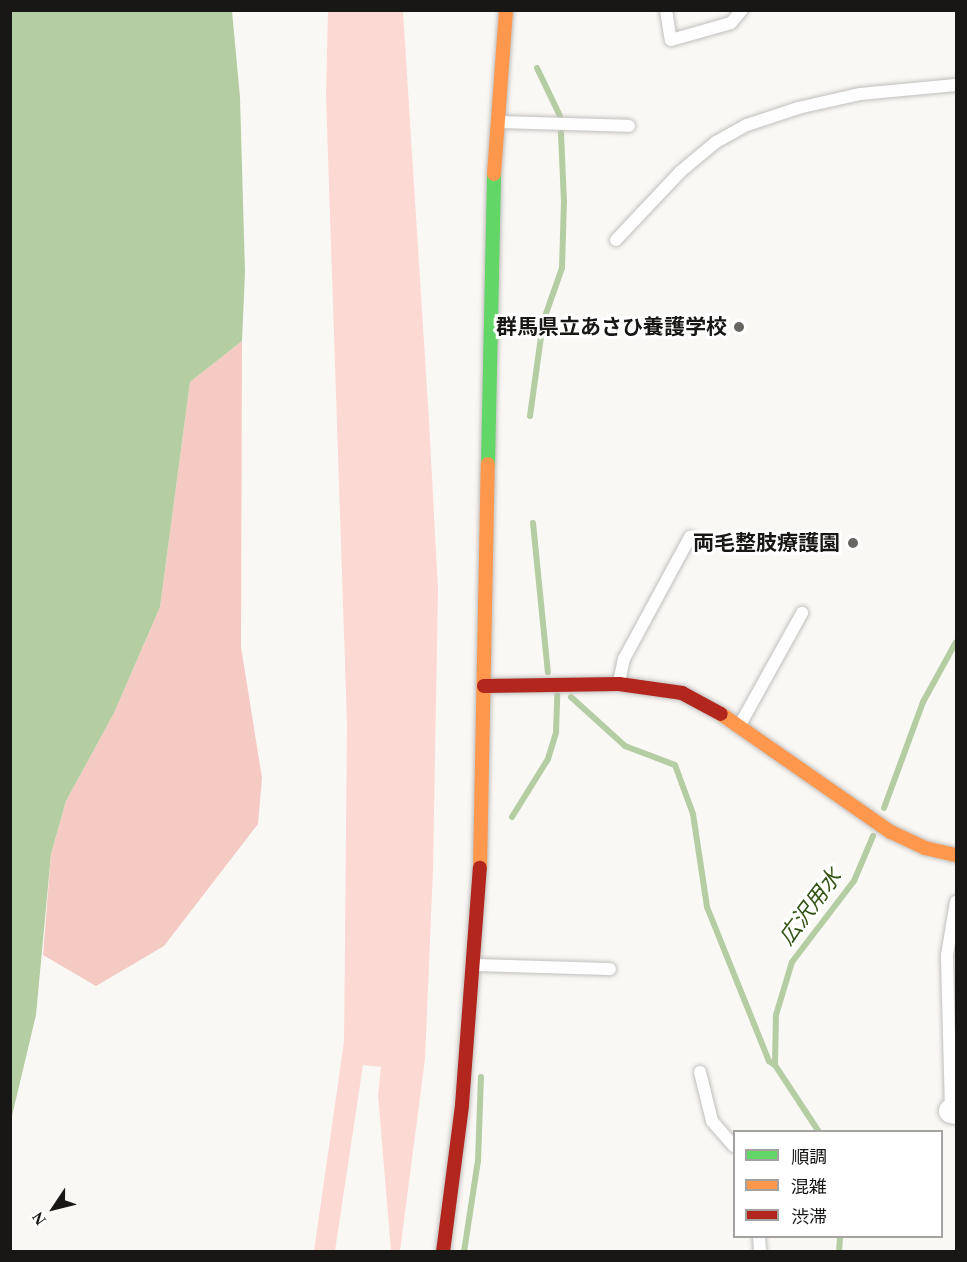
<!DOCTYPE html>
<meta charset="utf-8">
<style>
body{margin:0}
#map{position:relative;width:967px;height:1262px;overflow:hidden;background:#faf8f5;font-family:"Times New Roman","Noto Sans JP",serif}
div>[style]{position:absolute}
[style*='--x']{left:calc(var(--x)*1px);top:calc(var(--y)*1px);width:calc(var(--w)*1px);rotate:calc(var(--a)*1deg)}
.green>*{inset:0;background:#fdd9d3}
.forest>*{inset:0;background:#f4cac2}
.water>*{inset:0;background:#b5cda2}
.stream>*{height:6px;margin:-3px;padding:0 3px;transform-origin:3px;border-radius:3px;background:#b5cda2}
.roads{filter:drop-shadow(0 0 2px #c0bfbd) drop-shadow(0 0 2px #c0bfbd)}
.lane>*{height:12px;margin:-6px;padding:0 6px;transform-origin:6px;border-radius:6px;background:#fefefe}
.street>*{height:24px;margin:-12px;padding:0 12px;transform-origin:12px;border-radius:12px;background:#fefefe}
.fast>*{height:14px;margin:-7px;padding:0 7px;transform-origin:7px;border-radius:7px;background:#63d668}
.slow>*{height:14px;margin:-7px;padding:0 7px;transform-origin:7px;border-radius:7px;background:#ff974d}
.jam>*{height:14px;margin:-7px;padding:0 7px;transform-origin:7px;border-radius:7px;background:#b3261e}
.dots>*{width:16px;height:16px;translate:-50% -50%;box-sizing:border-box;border:3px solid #fff;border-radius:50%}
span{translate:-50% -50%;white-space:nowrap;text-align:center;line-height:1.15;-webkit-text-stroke:6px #fff;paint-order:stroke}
.poi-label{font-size:21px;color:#181715;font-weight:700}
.right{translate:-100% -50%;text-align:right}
.water-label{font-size:22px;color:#335415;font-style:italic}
.frame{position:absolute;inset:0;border:12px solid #181715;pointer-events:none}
.legend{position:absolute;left:733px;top:1130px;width:210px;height:108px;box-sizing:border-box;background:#fff;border:2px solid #a3a2a1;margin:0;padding:8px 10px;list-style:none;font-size:18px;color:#181715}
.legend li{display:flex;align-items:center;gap:12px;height:30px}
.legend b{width:30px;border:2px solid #a3a2a1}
.north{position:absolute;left:24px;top:1178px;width:60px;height:60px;-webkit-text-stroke:4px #fff;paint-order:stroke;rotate:235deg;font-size:16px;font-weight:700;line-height:24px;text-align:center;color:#181715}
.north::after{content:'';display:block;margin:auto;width:21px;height:27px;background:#181715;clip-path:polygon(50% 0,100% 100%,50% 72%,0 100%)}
</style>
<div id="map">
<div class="green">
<i style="clip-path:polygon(328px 11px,403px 11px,429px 421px,438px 589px,433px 870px,425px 1059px,400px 1251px,391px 1251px,378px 1095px,381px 1067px,363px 1065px,335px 1251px,314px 1251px,344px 1042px,347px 724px,326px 96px)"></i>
</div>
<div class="forest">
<i style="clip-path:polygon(242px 341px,241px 647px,262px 778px,258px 824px,164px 946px,96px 986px,43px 955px,51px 854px,66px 801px,114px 713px,160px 607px,190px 382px)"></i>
</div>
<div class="water">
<i style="clip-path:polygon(11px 10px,232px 11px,240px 97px,245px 272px,242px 341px,190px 382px,160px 607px,114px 713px,66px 801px,51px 854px,36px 1015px,11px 1120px)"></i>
</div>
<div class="stream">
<i style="--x:537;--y:68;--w:53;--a:64.4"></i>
<i style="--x:530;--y:416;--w:95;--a:-82.1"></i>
<i style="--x:543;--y:322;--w:57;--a:-70.6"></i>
<i style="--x:562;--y:268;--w:66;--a:-88.3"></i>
<i style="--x:564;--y:202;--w:69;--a:-92.5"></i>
<i style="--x:533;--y:523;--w:150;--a:84.3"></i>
<i style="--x:571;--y:697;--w:73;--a:42.2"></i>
<i style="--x:625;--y:746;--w:53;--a:20.8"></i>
<i style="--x:675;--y:765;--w:52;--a:69.8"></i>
<i style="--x:693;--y:814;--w:94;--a:81.4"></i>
<i style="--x:707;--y:907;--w:166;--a:68.1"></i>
<i style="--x:769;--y:1061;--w:7;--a:34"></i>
<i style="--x:884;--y:808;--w:113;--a:-69.8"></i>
<i style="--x:923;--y:702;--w:68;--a:-61.2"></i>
<i style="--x:512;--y:817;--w:68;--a:-58.2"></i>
<i style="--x:548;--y:759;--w:28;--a:-73"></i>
<i style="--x:556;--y:732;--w:37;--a:-88"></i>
<i style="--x:819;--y:1132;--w:80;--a:-123.3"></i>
<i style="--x:775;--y:1065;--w:50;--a:-88.9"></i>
<i style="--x:776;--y:1015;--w:55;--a:-73.2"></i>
<i style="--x:792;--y:962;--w:102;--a:-52.6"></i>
<i style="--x:854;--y:881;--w:49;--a:-67.1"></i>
<i style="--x:464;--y:1252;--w:92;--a:-81.3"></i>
<i style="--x:478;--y:1161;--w:84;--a:-88"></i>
<i style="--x:839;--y:1252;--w:16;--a:-86"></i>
</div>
<div class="roads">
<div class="lane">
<i style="--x:666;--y:10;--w:30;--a:81"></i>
<i style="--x:671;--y:40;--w:62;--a:-15.8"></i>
<i style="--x:731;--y:23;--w:17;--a:-50"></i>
<i style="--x:497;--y:122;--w:132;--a:1.7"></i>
<i style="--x:616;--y:240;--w:93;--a:-46.7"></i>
<i style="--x:680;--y:172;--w:47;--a:-39.8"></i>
<i style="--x:716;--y:142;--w:35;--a:-29"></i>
<i style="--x:747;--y:125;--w:54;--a:-18.4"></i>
<i style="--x:798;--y:108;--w:64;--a:-12.7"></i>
<i style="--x:860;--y:94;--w:96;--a:-5.4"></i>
<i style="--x:619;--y:682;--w:24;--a:-78"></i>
<i style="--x:624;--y:659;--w:139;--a:-61.6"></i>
<i style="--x:741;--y:723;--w:126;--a:-61"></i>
<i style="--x:474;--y:965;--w:136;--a:1.7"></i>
<i style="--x:700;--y:1072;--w:50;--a:76.2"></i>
<i style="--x:712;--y:1121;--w:33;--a:49"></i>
<i style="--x:951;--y:1111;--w:156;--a:-91.5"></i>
<i style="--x:947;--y:955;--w:54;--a:-80.4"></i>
<i style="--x:759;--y:1236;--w:16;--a:86"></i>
</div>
<div class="street">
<i style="--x:951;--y:1111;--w:5;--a:11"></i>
</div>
<div class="fast">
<i style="--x:488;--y:464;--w:290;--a:-88.8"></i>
</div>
<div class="slow">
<i style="--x:494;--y:174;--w:164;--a:-85.8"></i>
<i style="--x:721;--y:714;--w:207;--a:34.8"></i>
<i style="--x:891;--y:832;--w:38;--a:25"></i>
<i style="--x:925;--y:848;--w:32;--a:13"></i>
<i style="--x:480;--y:868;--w:404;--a:-88.9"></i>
</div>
<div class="jam">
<i style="--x:484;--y:686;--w:135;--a:-0.8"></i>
<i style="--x:619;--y:684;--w:64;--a:8.1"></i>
<i style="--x:682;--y:693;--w:44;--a:28.3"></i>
<i style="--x:443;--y:1252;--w:148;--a:-82.6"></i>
<i style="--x:462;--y:1105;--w:238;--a:-85.7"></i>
</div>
</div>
<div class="dots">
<i style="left:739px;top:327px;background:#676663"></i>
<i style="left:853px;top:543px;background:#676663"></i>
</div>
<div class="poi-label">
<span class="right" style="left:727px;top:327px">群馬県立あさひ養護学校</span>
<span class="right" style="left:840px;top:543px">両毛整肢療護園</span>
</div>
<div class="water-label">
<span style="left:810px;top:907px;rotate:-53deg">広沢用水</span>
</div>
<div class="frame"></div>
<ul class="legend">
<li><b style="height:8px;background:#63d668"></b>順調</li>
<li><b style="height:8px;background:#ff974d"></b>混雑</li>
<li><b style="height:8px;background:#b3261e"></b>渋滞</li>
</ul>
<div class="north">N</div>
</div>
